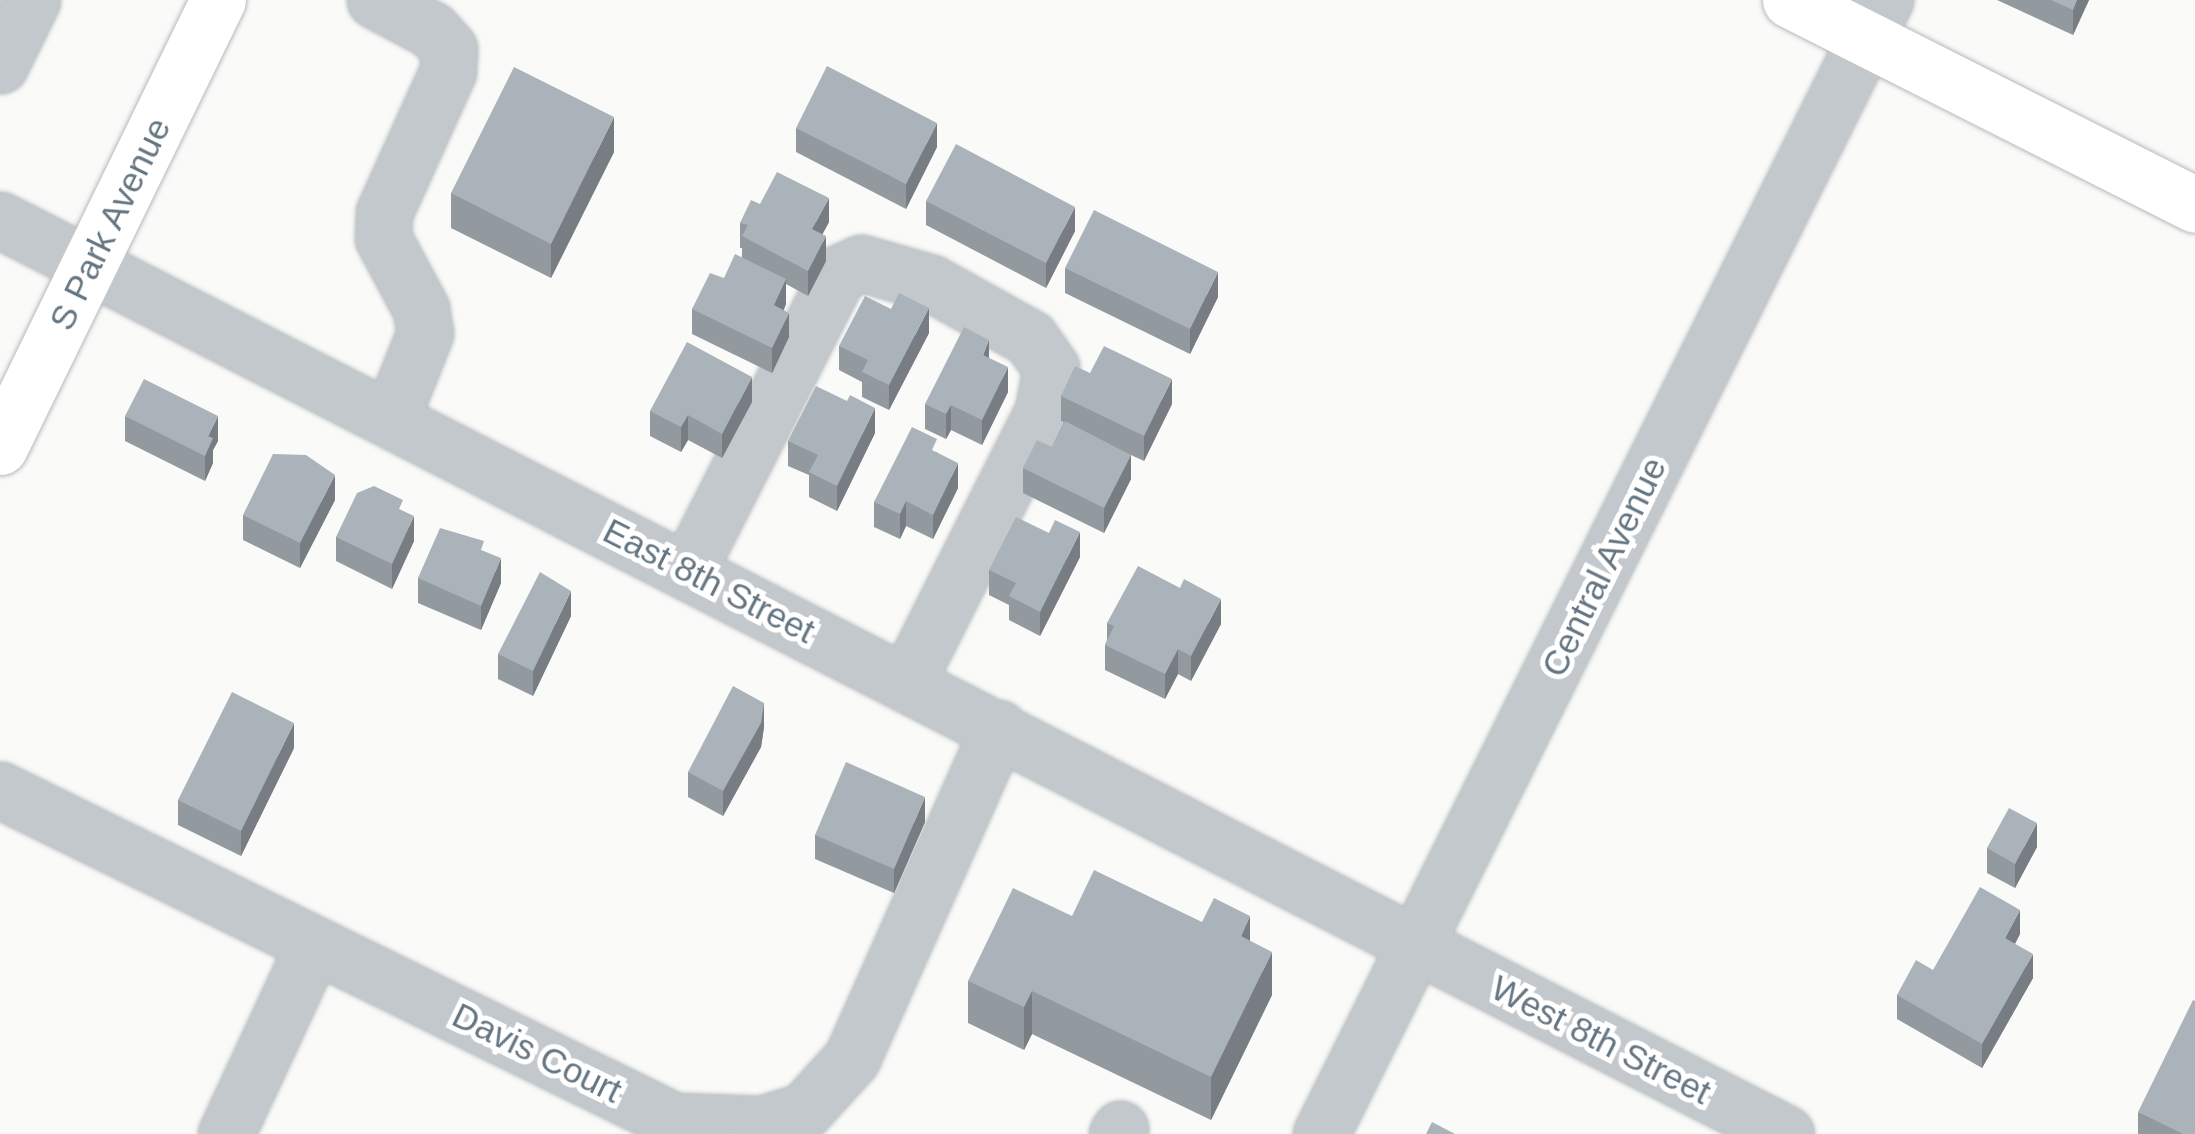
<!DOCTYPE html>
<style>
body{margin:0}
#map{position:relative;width:2195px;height:1134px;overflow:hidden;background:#fafaf8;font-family:Arial,sans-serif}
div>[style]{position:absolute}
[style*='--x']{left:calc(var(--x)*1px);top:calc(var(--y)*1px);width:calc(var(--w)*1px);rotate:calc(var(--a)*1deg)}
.roads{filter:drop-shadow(0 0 2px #b5babe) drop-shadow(0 0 2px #b5babe)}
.minor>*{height:55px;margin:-27.5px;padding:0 27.5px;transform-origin:27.5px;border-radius:27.5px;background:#c3c8cc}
.major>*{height:55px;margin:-27.5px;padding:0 27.5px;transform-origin:27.5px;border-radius:27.5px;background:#fff}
.wall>*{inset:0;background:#929a9f}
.shaded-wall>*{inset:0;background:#777d82}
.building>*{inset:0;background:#aab3b9}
span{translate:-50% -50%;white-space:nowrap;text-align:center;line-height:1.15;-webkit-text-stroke:10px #fff;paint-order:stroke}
.street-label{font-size:35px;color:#657683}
</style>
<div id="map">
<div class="roads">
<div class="minor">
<i style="--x:375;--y:0;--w:64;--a:27.8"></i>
<i style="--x:432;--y:30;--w:25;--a:48"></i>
<i style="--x:449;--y:49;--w:22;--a:93"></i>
<i style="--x:448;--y:71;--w:156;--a:114.3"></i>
<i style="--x:384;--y:213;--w:25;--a:92"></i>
<i style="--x:383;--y:238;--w:81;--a:61.8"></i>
<i style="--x:421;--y:309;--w:24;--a:81"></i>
<i style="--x:425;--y:333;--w:92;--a:111.8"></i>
<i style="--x:0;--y:65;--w:72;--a:-63.8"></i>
<i style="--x:0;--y:220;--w:2006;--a:27.1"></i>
<i style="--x:688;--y:570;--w:333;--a:-63.1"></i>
<i style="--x:839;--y:273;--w:24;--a:-24"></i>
<i style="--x:861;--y:263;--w:73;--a:15.9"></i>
<i style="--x:931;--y:283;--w:113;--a:29.1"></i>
<i style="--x:1030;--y:338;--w:37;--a:55"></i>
<i style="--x:1051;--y:368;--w:44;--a:100.5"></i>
<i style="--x:1043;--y:411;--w:302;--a:116.7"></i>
<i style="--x:0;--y:790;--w:751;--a:26.16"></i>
<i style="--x:674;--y:1121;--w:88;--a:2"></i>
<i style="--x:762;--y:1124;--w:44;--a:-17.2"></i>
<i style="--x:804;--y:1111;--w:72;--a:-47.8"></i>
<i style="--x:852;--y:1058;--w:361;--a:-66"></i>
<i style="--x:226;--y:1134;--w:209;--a:-65.1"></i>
<i style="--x:1117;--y:1134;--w:6;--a:-59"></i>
<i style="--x:1321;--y:1134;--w:1267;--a:-63.56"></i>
</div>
<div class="major">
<i style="--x:1790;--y:0;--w:454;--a:26.8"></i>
<i style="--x:0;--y:447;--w:497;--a:-64"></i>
</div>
</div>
<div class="wall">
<i style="clip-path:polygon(1997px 0,2089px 0,2073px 35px)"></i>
<i style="clip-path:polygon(796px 128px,937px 147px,906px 209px,796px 152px)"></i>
<i style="clip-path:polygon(614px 152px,551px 278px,451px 228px,451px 193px)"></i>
<i style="clip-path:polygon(926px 201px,1075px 231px,1046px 288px,926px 225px)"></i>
<i style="clip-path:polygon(829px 222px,822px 234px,826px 261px,808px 296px,786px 284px,786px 304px,784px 310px,789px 337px,772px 373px,692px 334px,692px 309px,724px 278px,742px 257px,742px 248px,740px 248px,740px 223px)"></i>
<i style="clip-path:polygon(1065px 268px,1218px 297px,1190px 354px,1065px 293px)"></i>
<i style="clip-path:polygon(929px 333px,889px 410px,862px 397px,862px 382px,839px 370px,839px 346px)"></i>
<i style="clip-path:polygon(989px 358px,1008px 392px,982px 445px,951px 430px,946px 439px,925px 429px,925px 404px)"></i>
<i style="clip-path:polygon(1090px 373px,1172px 404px,1144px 461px,1131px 455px,1131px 479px,1104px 533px,1023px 493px,1023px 468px,1052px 447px,1064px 422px,1061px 421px,1061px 396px)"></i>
<i style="clip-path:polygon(752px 402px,722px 458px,688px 440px,681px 452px,650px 436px,650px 411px)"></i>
<i style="clip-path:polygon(125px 416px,218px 441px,213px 450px,213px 463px,205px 481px,125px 441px)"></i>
<i style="clip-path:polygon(875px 433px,837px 511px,809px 497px,809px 475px,788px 466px,788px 441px)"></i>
<i style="clip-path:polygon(937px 452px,958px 488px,933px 539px,906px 526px,900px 539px,874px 527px,874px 502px)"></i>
<i style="clip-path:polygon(335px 500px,300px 568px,243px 540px,243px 515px)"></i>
<i style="clip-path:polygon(403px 511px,414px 541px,392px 589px,336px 561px,336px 537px)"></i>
<i style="clip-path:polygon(484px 551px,501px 583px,481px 630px,418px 603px,418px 578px)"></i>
<i style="clip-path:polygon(1080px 557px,1040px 636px,1009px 620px,1009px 605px,989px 595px,989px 570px)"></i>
<i style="clip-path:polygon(571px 616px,533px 696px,498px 679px,498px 654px)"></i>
<i style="clip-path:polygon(1107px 623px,1221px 624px,1191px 681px,1178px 674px,1165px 699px,1105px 670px,1105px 645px,1107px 640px)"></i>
<i style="clip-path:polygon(764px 727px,761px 747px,723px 816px,688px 797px,688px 772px)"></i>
<i style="clip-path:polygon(294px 748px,241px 856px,178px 825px,178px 800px)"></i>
<i style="clip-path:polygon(925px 822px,894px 893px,815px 859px,815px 835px)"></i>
<i style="clip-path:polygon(2037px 847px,2015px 888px,1987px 873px,1987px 848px)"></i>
<i style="clip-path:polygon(1072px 916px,1202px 922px,1250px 941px,1272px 995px,1211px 1120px,1032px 1034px,1024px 1050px,968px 1023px,968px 981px)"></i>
<i style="clip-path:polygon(2020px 934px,2015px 944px,2033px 978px,1982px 1068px,1897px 1019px,1897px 995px,1933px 970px)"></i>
<i style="clip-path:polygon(2138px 1112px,2195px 1134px,2138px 1134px)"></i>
</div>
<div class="shaded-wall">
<i style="clip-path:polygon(2077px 0,2089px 0,2073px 35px,2073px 10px)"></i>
<i style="clip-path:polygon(614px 117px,614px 152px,551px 278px,551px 244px)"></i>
<i style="clip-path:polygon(937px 123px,937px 147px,906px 209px,906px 184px)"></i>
<i style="clip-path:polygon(829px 198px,829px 222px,812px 254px,812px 229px)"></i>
<i style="clip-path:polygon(1075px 207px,1075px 231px,1046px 288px,1046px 263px)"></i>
<i style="clip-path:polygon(826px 236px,826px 261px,808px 296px,808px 271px)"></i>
<i style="clip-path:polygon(1218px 272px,1218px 297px,1190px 354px,1190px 329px)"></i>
<i style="clip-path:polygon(786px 279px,786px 304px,774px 330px,774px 305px)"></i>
<i style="clip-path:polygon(929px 308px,929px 333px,889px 410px,889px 385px)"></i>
<i style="clip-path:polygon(789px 313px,789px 337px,772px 373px,772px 348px)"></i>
<i style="clip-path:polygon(989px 340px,989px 365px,983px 355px)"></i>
<i style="clip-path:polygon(1008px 367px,1008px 392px,982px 445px,982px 420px)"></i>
<i style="clip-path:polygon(752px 377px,752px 402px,722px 458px,722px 434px)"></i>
<i style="clip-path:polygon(1172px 379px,1172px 404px,1144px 461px,1144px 436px)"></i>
<i style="clip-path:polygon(951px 405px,951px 430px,946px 439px,946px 414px)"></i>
<i style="clip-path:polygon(875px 408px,875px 433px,837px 511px,837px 486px)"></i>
<i style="clip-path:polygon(688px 415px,688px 440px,681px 452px,681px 427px)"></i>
<i style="clip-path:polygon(218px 416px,218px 441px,213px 450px,213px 463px,205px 481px,205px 456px,208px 436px)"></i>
<i style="clip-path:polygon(1131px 455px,1131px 479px,1104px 533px,1104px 508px)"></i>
<i style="clip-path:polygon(958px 463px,958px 488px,933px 539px,933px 515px)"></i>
<i style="clip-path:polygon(335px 475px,335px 500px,300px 568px,300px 543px)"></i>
<i style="clip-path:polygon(906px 501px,906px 526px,900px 539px,900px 514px)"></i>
<i style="clip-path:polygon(414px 516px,414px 541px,392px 589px,392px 564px)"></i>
<i style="clip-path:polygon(1080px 532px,1080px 557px,1040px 636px,1040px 612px)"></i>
<i style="clip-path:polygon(501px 558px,501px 583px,481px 630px,481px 606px)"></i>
<i style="clip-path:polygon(571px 591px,571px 616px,533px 696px,533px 671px)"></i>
<i style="clip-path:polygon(1221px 599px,1221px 624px,1191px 681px,1191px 656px)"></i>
<i style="clip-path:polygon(1178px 649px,1178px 674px,1165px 699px,1165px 674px)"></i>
<i style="clip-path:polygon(764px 703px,764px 727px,761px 747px,723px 816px,723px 791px)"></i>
<i style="clip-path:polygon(294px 723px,294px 748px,241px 856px,241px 831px)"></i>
<i style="clip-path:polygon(925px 797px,925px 822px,894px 893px,894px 869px)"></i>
<i style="clip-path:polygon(2037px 823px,2037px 847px,2015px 888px,2015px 864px)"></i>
<i style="clip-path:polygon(2020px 910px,2020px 934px,2005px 962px,2005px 938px)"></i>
<i style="clip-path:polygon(1250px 916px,1250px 958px,1241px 936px)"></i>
<i style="clip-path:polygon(1272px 952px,1272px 995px,1211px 1120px,1211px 1077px)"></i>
<i style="clip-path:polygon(2033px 954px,2033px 978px,1982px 1068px,1982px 1044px)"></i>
<i style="clip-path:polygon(1032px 991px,1032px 1034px,1024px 1050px,1024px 1007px)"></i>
</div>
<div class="building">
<i style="clip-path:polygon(2051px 0,2077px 0,2073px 10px)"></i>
<i style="clip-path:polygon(827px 66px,937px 123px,906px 184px,796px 128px)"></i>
<i style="clip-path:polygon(514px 67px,614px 117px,551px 244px,451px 193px)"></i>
<i style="clip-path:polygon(956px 144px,1075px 207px,1046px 263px,926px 201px)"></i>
<i style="clip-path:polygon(777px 172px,829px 198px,812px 229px,826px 236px,808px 271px,742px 236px,748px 225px,740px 223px,751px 200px,760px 204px)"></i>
<i style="clip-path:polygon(1094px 210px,1218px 272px,1190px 329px,1065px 268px)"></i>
<i style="clip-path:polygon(735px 254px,786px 279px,774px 305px,789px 313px,772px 348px,692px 309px,710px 273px,724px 278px)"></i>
<i style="clip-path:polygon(899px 293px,929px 308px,889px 385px,862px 372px,868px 360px,839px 346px,865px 296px,891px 309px)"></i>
<i style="clip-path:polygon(964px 327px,989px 340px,983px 355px,1008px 367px,982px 420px,951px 405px,946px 414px,925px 404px)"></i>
<i style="clip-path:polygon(687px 342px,752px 377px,722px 434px,688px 415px,681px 427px,650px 411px)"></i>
<i style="clip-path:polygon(1104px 346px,1172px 379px,1144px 436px,1061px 396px,1075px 366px,1090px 373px)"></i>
<i style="clip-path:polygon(144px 379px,218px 416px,208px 436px,213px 438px,205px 456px,125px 416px)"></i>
<i style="clip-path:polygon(816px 386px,847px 401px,850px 395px,875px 408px,837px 486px,809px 472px,818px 455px,788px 441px)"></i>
<i style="clip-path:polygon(1065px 421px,1131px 455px,1104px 508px,1023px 468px,1037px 440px,1052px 447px)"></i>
<i style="clip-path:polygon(912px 427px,937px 439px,932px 450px,958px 463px,933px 515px,906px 501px,900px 514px,874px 502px)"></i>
<i style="clip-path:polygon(273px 454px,306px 455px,335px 475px,300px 543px,243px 515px)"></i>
<i style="clip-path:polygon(374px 486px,403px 500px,399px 509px,414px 516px,392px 564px,336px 537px,357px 493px)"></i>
<i style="clip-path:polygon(1016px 517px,1049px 533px,1055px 520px,1080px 532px,1040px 612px,1009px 596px,1016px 583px,989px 570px)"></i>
<i style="clip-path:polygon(440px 528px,484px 541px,481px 550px,501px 558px,481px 606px,418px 578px)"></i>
<i style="clip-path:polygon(1138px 566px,1180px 588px,1184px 579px,1221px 599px,1191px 656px,1178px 649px,1165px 674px,1105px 645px,1114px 626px,1107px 623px)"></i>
<i style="clip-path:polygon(540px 572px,571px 591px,533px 671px,498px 654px)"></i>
<i style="clip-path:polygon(733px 686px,764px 703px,761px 723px,723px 791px,688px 772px)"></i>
<i style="clip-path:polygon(232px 692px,294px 723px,241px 831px,178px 800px)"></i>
<i style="clip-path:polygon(846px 762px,925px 797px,894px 869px,815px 835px)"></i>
<i style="clip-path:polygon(2009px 808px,2037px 823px,2015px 864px,1987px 848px)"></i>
<i style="clip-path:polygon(1094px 870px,1202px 922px,1214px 898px,1250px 916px,1241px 936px,1272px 952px,1211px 1077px,1032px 991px,1024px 1007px,968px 981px,1013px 888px,1072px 916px)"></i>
<i style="clip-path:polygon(1980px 887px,2020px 910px,2005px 938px,2033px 954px,1982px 1044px,1897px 995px,1916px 960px,1933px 970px)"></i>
<i style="clip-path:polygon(2193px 1000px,2195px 1001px,2195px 1134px,2183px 1134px,2138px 1112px)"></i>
<i style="clip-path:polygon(1432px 1122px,1455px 1134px,1426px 1134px)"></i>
</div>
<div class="street-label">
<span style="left:110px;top:224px;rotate:-64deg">S Park Avenue</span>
<span style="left:1604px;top:567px;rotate:-64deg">Central Avenue</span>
<span style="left:709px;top:581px;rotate:27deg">East 8th Street</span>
<span style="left:1601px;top:1040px;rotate:27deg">West 8th Street</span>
<span style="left:537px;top:1053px;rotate:26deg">Davis Court</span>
</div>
</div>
